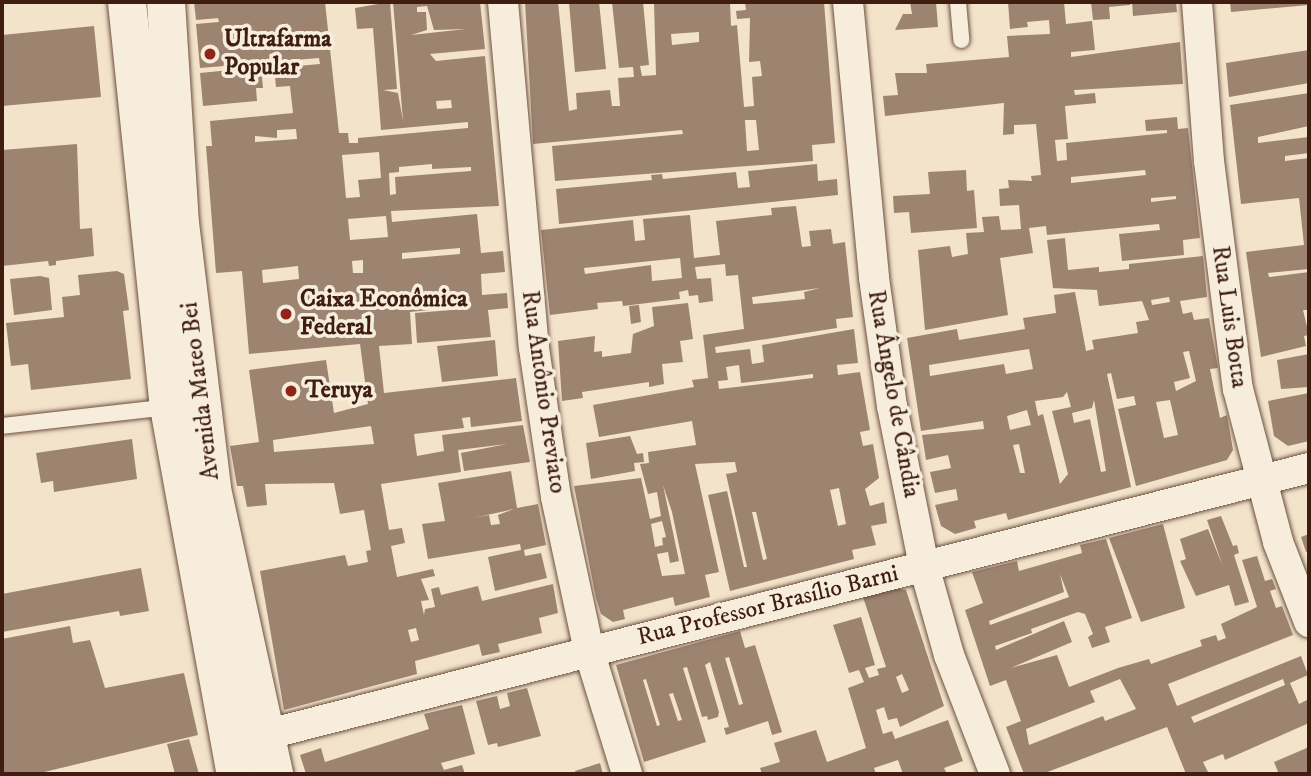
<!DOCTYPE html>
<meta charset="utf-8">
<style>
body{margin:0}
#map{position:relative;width:1311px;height:776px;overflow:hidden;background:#f3e3ca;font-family:"IM FELL DW Pica",serif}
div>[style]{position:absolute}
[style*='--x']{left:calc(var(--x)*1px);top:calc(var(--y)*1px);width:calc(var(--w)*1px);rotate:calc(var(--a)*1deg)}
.building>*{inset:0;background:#9d8471}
.roads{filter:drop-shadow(0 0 2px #6c4f3f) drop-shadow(0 0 2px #6c4f3f)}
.service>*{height:16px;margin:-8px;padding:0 8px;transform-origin:8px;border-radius:8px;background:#f7eddd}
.minor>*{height:30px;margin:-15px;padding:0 15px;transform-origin:15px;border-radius:15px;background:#f7eddd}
.secondary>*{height:38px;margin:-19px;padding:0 19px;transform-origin:19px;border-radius:19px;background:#f7eddd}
.dots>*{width:19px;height:19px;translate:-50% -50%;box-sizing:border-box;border:4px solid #f7eddd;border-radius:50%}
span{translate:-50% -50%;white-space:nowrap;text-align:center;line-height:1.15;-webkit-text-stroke:7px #f7eddd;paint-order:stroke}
.poi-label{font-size:24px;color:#3f1e11;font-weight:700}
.left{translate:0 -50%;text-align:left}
.street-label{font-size:24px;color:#3f1e11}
.frame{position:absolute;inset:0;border:4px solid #3f1e11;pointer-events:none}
</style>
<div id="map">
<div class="building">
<i style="clip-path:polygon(evenodd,194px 2px,325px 2px,339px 133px,348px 133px,349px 143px,358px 143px,358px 138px,468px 128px,468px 122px,381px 130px,373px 28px,357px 29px,355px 8px,390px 2px,397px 89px,383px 90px,398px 93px,403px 121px,393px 2px,480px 2px,485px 49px,430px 54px,436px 61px,485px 56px,499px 206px,391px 211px,392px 222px,477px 214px,481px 253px,503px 251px,505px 272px,481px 274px,482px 295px,507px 293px,508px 308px,488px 310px,491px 337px,417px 343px,415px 313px,464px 309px,463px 297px,428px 299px,429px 310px,410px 312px,412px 344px,379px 346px,384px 393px,516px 378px,522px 421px,471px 427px,470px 417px,462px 418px,464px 428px,414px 434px,417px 456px,444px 451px,442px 435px,523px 425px,530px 462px,464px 471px,461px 453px,507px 444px,458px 450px,461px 472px,381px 484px,389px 530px,402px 528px,405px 543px,391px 546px,397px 577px,433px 569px,435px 576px,421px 579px,429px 600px,421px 601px,424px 615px,425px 609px,435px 607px,431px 589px,439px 587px,441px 595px,478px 586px,482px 601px,553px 584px,558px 613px,539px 618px,542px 633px,498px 644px,500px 652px,482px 656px,479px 644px,415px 661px,417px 674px,284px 710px,260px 571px,345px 555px,348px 566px,368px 562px,366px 551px,371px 550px,364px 510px,340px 514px,334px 483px,265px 484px,267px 505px,247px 507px,243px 486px,237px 486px,230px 446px,259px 442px,249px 370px,326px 360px,334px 413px,368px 404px,360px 344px,249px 354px,242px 271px,216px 273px,206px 146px,212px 146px,210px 121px,293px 113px,290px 86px,276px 87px,274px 68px,320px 64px,319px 58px,200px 68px,196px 24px,219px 22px,218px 18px,196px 20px,194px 2px,427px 6px,434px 30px,466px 29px,411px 35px,427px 30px,426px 12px,417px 12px,417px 7px,427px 6px,194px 2px,451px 100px,452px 108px,437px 109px,436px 101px,451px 100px,194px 2px,296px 129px,297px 139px,255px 142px,255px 136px,277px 138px,277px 130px,296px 129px,194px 2px,379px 152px,381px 178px,358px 180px,360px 197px,346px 198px,342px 155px,379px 152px,194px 2px,432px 164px,432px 169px,471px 167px,471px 171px,395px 177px,396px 194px,390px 195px,389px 173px,399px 172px,399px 167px,432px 164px,194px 2px,386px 216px,388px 237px,350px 240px,348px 219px,386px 216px,194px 2px,460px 248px,460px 254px,402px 259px,402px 253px,460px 248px,194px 2px,363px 260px,363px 273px,353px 273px,352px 261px,363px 260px,194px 2px,298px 266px,299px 279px,263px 283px,262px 270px,298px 266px,194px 2px,371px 426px,374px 444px,274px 452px,273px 440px,371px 426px,194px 2px,416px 628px,419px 640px,411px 642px,408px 630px,416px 628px)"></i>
<i style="clip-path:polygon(evenodd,525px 2px,558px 2px,569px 111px,577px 109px,576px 93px,610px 90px,612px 106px,620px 106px,618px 78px,634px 77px,633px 67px,619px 68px,612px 2px,643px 2px,649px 65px,640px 66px,642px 76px,656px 75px,654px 2px,730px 2px,731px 26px,737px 25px,744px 107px,754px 106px,752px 77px,762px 76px,760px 61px,749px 62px,750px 18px,737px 19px,736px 11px,746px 10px,745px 2px,824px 2px,835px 143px,812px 145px,813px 161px,555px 181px,552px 146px,683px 134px,682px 130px,533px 144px,525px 2px,699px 32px,699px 42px,672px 45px,671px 34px,699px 32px,525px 2px,745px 120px,756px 120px,759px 150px,747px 151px,745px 120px)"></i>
<i style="clip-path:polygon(569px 2px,599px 2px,606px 69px,575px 72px)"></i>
<i style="clip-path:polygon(910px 2px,936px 2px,938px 27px,895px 30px,903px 14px,912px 14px)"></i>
<i style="clip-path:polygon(evenodd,1008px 2px,1064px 2px,1066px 24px,1092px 21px,1095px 50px,1071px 52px,1071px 57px,1180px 42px,1183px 84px,1074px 90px,1075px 95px,1095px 93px,1096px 103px,1065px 106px,1068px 139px,1055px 140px,1057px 161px,1067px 160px,1066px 143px,1167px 133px,1167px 130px,1146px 131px,1145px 120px,1177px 117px,1178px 129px,1188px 128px,1200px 238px,1183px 240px,1184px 255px,1122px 261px,1119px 234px,1160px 230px,1159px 224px,1047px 235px,1046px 226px,1029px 228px,1033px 253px,1000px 258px,1008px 315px,925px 330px,918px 250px,950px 246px,952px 257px,968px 254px,966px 233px,984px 232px,982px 217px,999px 216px,1001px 230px,1021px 229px,1019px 205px,1000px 206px,999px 189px,1009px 188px,1008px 180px,1032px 181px,1031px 176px,1041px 175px,1036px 124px,1014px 125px,1014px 134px,1003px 135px,1004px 103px,885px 116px,883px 96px,898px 95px,895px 73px,927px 73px,926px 64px,1009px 57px,1007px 36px,1050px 34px,1049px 20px,1027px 22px,1028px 27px,1010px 29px,1008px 2px,1145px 170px,1146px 175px,1071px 183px,1071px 177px,1145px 170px,1008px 2px,1176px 196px,1176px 199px,1151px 202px,1151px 198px,1176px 196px)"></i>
<i style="clip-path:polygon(1091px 2px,1130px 2px,1130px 5px,1109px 7px,1110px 19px,1093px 20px)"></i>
<i style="clip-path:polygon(1132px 2px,1176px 2px,1177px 12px,1133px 16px)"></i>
<i style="clip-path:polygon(1230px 2px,1309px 2px,1309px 5px,1231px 12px)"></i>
<i style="clip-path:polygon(94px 26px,101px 97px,2px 106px,2px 35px)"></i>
<i style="clip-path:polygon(1309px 50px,1309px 83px,1229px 97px,1226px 63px)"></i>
<i style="clip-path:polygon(261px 67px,263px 88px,256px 88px,257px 101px,203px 106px,200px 73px)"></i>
<i style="clip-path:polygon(1309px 93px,1309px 126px,1258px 137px,1258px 143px,1309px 137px,1309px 153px,1285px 156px,1285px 161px,1309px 158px,1309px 269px,1268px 273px,1269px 277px,1309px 272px,1309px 310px,1303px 310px,1309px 335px,1304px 336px,1306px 346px,1261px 357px,1246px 252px,1304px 245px,1299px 198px,1241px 204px,1230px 105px)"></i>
<i style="clip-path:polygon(77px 144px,80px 229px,92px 228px,94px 256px,56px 261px,56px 265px,49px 266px,48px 261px,2px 266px,2px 150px)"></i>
<i style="clip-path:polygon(817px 164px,818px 181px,837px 179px,838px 195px,559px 224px,556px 189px,652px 180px,651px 175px,662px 174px,663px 179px,736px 172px,738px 188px,750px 187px,748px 171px)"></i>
<i style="clip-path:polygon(966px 170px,967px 191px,974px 190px,977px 228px,911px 233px,909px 212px,894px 213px,893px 196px,930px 194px,928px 172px)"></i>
<i style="clip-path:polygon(evenodd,796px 206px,802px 247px,811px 246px,809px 231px,831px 229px,833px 244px,845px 242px,853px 317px,836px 319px,837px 328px,715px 347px,716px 353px,750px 349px,752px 364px,764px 362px,762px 345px,854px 329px,858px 363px,837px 365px,838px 375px,860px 372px,870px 430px,860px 432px,863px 446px,873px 444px,879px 478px,865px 489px,870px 506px,884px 502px,887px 523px,871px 526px,876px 545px,852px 550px,854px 559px,730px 591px,708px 495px,727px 491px,744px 567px,747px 567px,726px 474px,737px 472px,735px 462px,695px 464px,719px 572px,705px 575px,710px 597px,675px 606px,673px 597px,623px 610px,625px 619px,613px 622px,601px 614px,596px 598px,574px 486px,641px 478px,650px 519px,661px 516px,657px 492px,648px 494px,640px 464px,649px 463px,648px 452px,696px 445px,692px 421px,599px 437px,593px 405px,694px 387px,692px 380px,708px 378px,703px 335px,744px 329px,738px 275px,726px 276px,725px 264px,695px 267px,697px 279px,711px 278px,713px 301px,699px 303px,698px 295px,689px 296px,688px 290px,679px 292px,680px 299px,623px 306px,622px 301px,597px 303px,598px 309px,550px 315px,541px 230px,633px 220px,635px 241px,645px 240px,643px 219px,690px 215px,694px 258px,720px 255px,716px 221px,772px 215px,771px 208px,796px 206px,680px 258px,682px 278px,652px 281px,651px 265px,585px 274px,584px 268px,680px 258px,796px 206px,820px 288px,804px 292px,805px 299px,753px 304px,752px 297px,820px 288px,796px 206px,739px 365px,741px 383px,813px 374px,813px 378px,719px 389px,718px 381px,728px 380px,726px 367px,739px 365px,796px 206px,663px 485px,672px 512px,685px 574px,662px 576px,657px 554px,668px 552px,670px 563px,679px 561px,663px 485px,796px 206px,839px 488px,846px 524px,838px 526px,830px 490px,839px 488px,796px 206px,752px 512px,756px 512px,767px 559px,763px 560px,752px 512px,796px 206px,662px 521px,666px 537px,662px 538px,663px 545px,655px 547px,651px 524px,662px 521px)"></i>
<i style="clip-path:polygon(evenodd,1065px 238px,1068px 270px,1099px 267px,1099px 272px,1129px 269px,1129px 264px,1203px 256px,1207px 297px,1180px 301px,1183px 314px,1192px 312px,1194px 320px,1209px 318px,1218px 368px,1210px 369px,1220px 418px,1227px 415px,1233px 450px,1227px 460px,1136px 486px,1118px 409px,1136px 405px,1134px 396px,1117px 399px,1111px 373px,1107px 374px,1131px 487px,1008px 520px,1006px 513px,974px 521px,976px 528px,955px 534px,941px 526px,935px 505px,958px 500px,956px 489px,935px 493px,930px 472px,951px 468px,948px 455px,926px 460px,922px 435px,984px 429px,983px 421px,921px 431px,907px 338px,957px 329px,959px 340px,1025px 329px,1023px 318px,1056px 313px,1054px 295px,1075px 292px,1086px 351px,1094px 349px,1092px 340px,1138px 333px,1136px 322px,1149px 320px,1142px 301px,1099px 306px,1097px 290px,1053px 288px,1047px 240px,1065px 238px,1169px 297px,1170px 302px,1152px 305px,1151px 300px,1169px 297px,1065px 238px,1029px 349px,1033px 369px,1006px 374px,1004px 364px,930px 376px,929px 365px,1029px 349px,1065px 238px,1189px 351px,1196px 381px,1176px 391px,1174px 382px,1190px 378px,1183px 352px,1189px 351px,1065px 238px,1067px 392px,1071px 407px,1052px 411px,1068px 474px,1060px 484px,1043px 414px,1038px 416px,1035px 401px,1063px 397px,1067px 392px,1065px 238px,1094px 400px,1106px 471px,1101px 472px,1090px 419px,1074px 423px,1072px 413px,1092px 408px,1094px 400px,1065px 238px,1170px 400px,1178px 435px,1164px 438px,1156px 402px,1170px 400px,1065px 238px,1027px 410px,1031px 425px,1010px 430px,1007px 416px,1027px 410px,1065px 238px,1019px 444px,1025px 473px,1020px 473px,1013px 445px,1019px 444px)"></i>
<i style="clip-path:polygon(117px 271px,124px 274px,129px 310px,123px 311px,131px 379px,31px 390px,28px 364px,11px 366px,6px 323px,64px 317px,62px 297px,80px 295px,78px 275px)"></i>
<i style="clip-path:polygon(40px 276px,49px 278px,52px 310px,14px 315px,10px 279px)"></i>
<i style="clip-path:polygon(688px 303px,693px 339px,680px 341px,683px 362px,662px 364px,664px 384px,649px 387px,649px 382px,582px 392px,583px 398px,562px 401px,558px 341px,595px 336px,594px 352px,602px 351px,602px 357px,631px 353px,633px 334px,654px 326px,652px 307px)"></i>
<i style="clip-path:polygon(639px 305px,641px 322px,631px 324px,629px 306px)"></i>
<i style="clip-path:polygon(495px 340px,498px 376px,442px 382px,437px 346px)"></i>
<i style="clip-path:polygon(1309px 354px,1309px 387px,1281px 389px,1277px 360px)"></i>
<i style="clip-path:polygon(1309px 393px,1309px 441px,1288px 446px,1274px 436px,1268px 401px)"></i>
<i style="clip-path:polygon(630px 436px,637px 454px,643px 453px,644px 462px,634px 463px,635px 471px,591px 479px,586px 443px)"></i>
<i style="clip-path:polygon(132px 439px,137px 479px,54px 492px,53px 481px,41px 483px,36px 453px)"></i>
<i style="clip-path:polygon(evenodd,511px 471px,517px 508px,538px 504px,546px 545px,524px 550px,525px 556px,541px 553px,547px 578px,495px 591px,488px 557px,521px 550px,520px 544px,428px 559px,422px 524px,445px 521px,438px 483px,511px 471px,514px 509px,498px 515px,500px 524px,491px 525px,489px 515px,473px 518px,514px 509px)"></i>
<i style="clip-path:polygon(1221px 516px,1233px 546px,1237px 545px,1239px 553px,1234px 555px,1249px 602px,1235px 606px,1229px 585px,1196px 596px,1180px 561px,1186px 559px,1180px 539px,1208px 529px,1223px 567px,1207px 520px)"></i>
<i style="clip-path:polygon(1163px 524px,1185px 608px,1141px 622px,1109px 538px)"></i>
<i style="clip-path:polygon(1309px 534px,1309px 551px,1306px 552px,1301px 537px)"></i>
<i style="clip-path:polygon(evenodd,1106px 539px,1132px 618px,1105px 627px,1110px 642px,1092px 648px,1088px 637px,1093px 634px,1085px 614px,1078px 612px,1031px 629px,1032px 633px,995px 646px,996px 650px,1064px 621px,1072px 642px,1011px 668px,1057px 655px,1069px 687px,1118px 668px,1149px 659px,1151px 664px,1202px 646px,1200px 640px,1216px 635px,1218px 641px,1226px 638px,1221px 624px,1257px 607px,1242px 560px,1257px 556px,1265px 581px,1272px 579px,1276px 589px,1270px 591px,1276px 608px,1282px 606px,1293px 635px,1168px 684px,1177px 706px,1301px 656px,1308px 675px,1290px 683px,1299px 704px,1309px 699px,1309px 723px,1225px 760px,1223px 754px,1203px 762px,1209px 774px,1186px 774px,1167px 727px,1042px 774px,1024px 774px,1006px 727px,1021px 721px,1006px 680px,990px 686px,965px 610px,983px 603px,972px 572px,1017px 561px,1019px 571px,1082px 553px,1080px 545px,1106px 539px,1060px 574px,1069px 597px,990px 625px,989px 621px,1064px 592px,1060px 574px,1106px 539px,1120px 679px,1136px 709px,1105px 721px,1103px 716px,1029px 745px,1026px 729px,1095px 702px,1090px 691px,1120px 679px,1106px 539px,1283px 679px,1285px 685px,1194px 723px,1191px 717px,1283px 679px)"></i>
<i style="clip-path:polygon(141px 568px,149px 611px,120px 616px,119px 611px,2px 632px,2px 594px)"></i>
<i style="clip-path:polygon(evenodd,896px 588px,906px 590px,944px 706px,900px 727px,897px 718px,888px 720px,884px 707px,876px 710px,883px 734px,892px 731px,895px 739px,948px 720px,963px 761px,944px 768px,947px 774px,903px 774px,898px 760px,874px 768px,876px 774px,762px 774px,760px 768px,780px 762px,774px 743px,816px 730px,827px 762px,866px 748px,848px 688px,864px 682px,859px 670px,849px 673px,833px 625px,861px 617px,875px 665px,865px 668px,869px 678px,879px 675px,877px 669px,886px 667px,863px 597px,896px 588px,902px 674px,909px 690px,902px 693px,896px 677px,902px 674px)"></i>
<i style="clip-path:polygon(70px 626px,73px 643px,90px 640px,105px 688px,184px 673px,198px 735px,36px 774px,2px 774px,2px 639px)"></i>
<i style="clip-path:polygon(evenodd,740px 631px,745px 648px,755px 645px,782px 732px,772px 735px,768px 721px,726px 735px,724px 728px,729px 727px,710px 662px,705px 665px,719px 712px,718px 717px,708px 720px,707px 716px,702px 717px,687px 667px,683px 668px,706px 742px,644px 762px,616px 665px,740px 631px,729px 657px,743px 704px,739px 705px,725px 658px,729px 657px,740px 631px,646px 679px,660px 725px,657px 726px,643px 680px,646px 679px,740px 631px,673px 693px,682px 720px,678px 721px,669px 694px,673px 693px)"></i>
<i style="clip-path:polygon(527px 688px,541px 736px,498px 747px,497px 743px,488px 745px,476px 701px,497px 696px,500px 709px,510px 706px,507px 693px)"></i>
<i style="clip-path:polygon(462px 705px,475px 754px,441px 763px,444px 770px,462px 765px,465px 774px,306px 774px,300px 755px,321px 748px,325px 762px,429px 729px,424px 714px)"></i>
<i style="clip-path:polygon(189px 739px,199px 774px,175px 774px,167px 744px)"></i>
<i style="clip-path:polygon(1309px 747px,1309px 774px,1279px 774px,1274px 762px)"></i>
<i style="clip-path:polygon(600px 763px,603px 774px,576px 774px,575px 771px)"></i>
</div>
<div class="roads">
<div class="service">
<i style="--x:958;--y:2;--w:38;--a:85"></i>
<i style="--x:2;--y:426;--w:168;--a:-6.5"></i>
</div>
<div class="minor">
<i style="--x:503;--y:2;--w:347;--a:84.9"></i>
<i style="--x:534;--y:348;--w:151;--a:81.6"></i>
<i style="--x:556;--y:497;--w:157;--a:77.9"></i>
<i style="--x:589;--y:651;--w:129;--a:72.8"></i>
<i style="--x:848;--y:2;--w:277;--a:84.6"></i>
<i style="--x:874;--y:278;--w:129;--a:82"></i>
<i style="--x:892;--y:406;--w:163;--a:78.7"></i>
<i style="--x:924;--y:566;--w:92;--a:74.3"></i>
<i style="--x:949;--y:655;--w:128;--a:68.9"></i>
<i style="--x:1197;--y:2;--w:159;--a:85.7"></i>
<i style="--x:1209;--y:161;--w:230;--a:82.8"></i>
<i style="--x:1238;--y:389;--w:158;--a:75.3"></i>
<i style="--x:1278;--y:542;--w:86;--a:68.8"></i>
<i style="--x:245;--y:740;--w:1098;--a:-14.34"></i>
</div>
<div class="secondary">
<i style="--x:127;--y:2;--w:407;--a:84.1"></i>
<i style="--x:169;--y:407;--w:373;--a:79.7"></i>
<i style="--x:166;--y:2;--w:221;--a:86.4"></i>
<i style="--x:180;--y:223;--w:268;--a:83.1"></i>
<i style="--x:212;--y:489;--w:292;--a:77.7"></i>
</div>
</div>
<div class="dots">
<i style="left:210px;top:54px;background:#8f2418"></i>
<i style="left:286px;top:314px;background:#8f2418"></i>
<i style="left:291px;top:391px;background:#8f2418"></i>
</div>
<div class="poi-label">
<span class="left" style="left:224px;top:54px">Ultrafarma<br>Popular</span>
<span class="left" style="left:300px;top:314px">Caixa Econômica<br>Federal</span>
<span class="left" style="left:305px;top:391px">Teruya</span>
</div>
<div class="street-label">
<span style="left:1229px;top:317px;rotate:82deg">Rua Luis Botta</span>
<span style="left:201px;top:391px;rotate:-97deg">Avenida Mateo Bei</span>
<span style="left:543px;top:392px;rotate:82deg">Rua Antônio Previato</span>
<span style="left:893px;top:394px;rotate:80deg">Rua Ângelo de Cândia</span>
<span style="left:768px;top:606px;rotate:-14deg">Rua Professor Brasílio Barni</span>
</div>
<div class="frame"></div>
</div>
